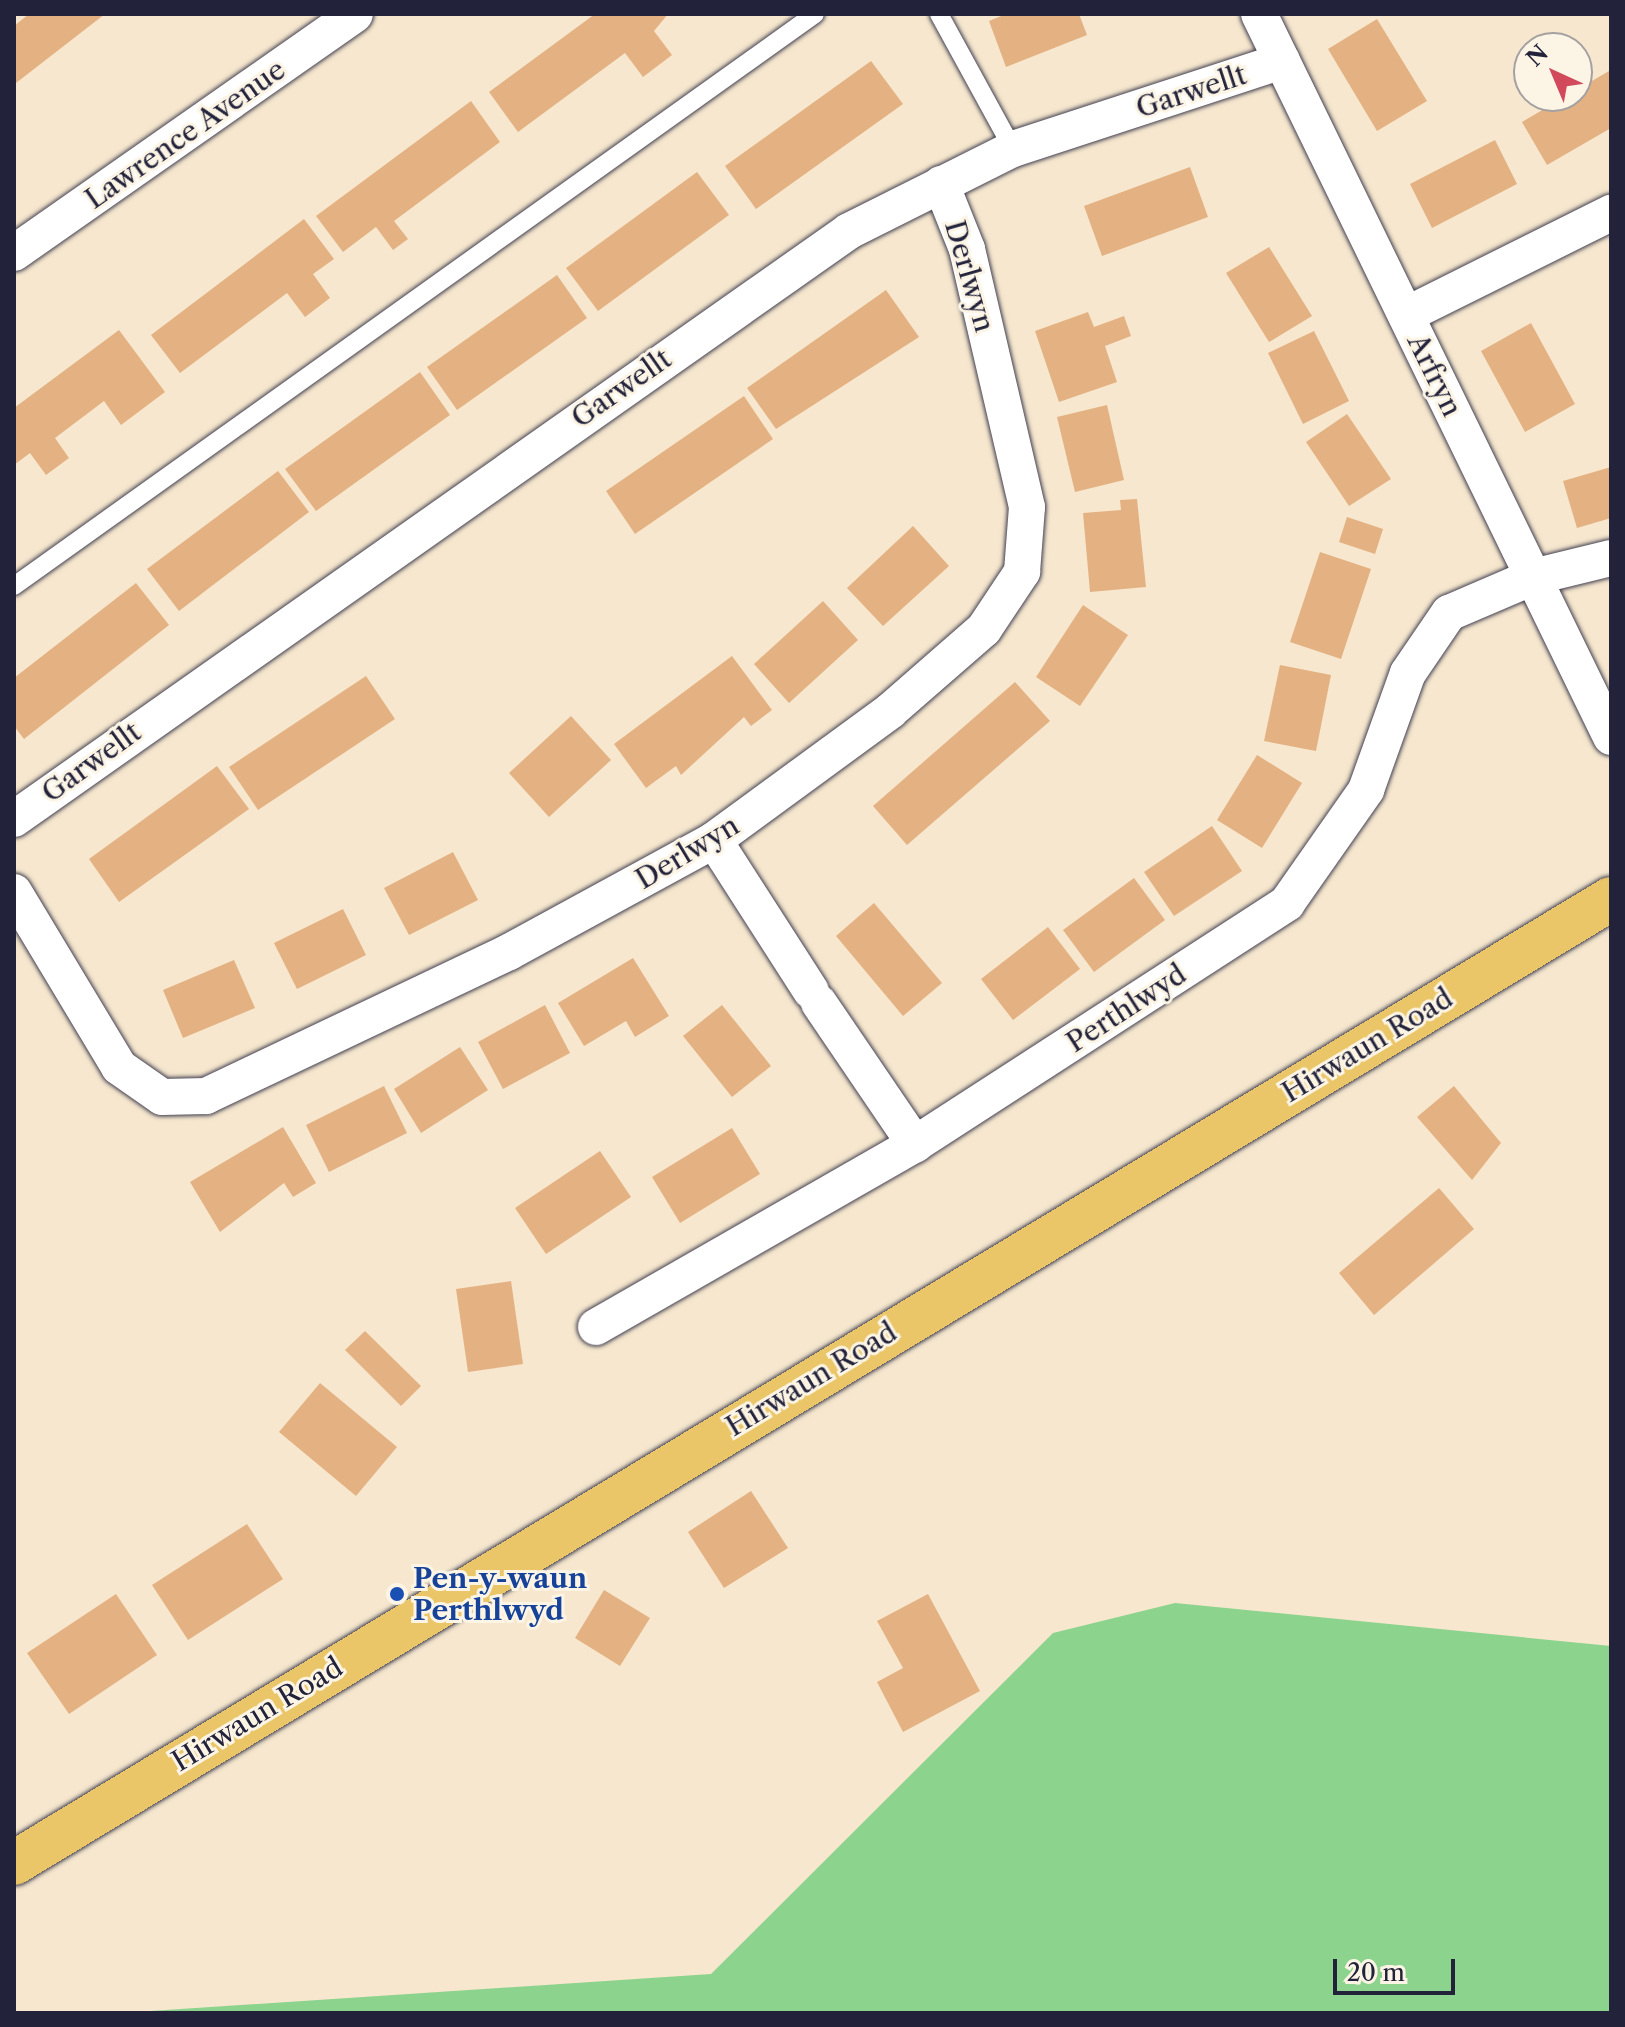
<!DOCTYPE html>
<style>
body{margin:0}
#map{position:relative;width:1625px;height:2027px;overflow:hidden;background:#f6e7ce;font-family:"Libre Caslon Text",serif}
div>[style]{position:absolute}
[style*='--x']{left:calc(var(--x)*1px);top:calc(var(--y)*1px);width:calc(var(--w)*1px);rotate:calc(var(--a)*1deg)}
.green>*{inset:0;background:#8cd38d}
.building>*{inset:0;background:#e4b282}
.roads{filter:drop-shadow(0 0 2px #424051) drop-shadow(0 0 2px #424051)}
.service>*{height:18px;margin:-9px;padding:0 9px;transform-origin:9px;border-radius:9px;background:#fff}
.minor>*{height:36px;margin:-18px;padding:0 18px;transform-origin:18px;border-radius:18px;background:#fff}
.primary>*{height:44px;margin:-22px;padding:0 22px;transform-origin:22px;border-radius:22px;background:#ebc669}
.dots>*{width:22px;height:22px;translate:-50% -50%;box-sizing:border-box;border:4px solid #fcf5e5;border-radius:50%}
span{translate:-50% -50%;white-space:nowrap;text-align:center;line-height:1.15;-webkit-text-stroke:6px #fcf5e5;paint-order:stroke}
.street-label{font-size:28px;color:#22223b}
.transit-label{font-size:28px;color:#164399;font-weight:700}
.left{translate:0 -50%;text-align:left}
.frame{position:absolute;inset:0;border:16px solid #22223b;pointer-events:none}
.north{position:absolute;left:1513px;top:32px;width:80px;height:80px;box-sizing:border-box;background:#fcf5e5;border:2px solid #a5a1a1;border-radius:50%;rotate:316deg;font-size:22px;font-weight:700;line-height:32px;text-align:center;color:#22223b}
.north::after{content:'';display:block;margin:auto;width:28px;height:36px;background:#d1495b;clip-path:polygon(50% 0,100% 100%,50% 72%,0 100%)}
.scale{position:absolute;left:1333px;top:1959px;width:122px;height:36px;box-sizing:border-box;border:4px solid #22223b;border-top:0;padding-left:10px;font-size:24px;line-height:28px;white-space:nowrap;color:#22223b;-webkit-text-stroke:6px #fcf5e5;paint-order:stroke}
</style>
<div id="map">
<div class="green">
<i style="clip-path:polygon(1175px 1603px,1611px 1646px,1611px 2013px,120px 2013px,711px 1974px,1053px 1633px)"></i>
</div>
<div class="building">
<i style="clip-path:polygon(29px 14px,105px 14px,16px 83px,14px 26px)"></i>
<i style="clip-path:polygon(595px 14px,668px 14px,654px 31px,672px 55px,643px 77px,625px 53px,518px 132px,489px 92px)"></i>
<i style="clip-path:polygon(1006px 14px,1079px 14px,1087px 35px,1006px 67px,989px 21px)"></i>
<i style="clip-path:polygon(1377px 19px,1427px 101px,1377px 131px,1328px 49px)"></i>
<i style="clip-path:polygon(871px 61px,903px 104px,756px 209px,725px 166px)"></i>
<i style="clip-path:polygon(1609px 71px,1611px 128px,1547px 165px,1522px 122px)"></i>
<i style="clip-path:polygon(471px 101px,500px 142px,394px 221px,408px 239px,393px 250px,376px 227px,343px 252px,316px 216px)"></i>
<i style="clip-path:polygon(1495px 140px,1517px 184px,1432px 228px,1410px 184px)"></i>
<i style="clip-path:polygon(1190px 167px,1208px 217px,1102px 256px,1084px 206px)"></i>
<i style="clip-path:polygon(697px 172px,729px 215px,598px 311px,566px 268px)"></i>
<i style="clip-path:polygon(304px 219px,334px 259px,313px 274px,330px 298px,305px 317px,287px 293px,180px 373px,151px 335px)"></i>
<i style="clip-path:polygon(1269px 247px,1312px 316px,1269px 342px,1226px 273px)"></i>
<i style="clip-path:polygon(557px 275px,587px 318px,457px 410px,427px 367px)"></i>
<i style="clip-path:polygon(886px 290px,919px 337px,776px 429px,747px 388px)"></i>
<i style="clip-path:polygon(1088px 312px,1094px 327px,1124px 316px,1131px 336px,1105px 346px,1117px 382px,1059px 402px,1035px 331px)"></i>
<i style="clip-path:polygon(1531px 323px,1575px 404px,1525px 432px,1481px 351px)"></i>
<i style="clip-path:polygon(119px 330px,165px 392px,121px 425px,104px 401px,55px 438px,69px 458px,46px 475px,30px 453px,14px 465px,14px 408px)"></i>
<i style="clip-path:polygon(1314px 331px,1349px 401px,1303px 424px,1268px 353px)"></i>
<i style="clip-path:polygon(420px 372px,450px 415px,316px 511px,285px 469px)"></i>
<i style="clip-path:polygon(744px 396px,773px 439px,635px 534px,606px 491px)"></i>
<i style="clip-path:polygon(1107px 405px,1124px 480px,1075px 492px,1057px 417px)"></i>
<i style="clip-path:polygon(1347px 414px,1391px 479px,1349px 506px,1306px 442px)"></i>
<i style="clip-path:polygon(1611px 467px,1611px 518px,1577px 528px,1563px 481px)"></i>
<i style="clip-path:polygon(278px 471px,309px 512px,179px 611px,147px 569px)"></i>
<i style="clip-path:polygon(1137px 499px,1146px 587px,1090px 592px,1083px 513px,1121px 510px,1120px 500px)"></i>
<i style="clip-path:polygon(1347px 517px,1383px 529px,1375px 554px,1339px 542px)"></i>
<i style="clip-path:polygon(913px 526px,949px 566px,883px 626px,847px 588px)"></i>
<i style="clip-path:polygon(1320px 552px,1371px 569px,1341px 659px,1290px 642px)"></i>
<i style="clip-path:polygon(136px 583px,169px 625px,24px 739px,14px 726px,14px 678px)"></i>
<i style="clip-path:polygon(823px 601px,858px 640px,789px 703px,754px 664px)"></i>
<i style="clip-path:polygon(1083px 605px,1128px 635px,1080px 706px,1036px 677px)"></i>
<i style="clip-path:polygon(732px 656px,772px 710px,751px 726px,744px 717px,681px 775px,676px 766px,646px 788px,614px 744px)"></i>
<i style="clip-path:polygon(1280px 665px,1331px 675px,1316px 751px,1264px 741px)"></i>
<i style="clip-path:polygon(366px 676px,395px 719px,258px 810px,229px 767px)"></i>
<i style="clip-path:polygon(1015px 682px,1050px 721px,907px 845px,873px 806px)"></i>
<i style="clip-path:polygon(571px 716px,611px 760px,549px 817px,509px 773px)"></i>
<i style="clip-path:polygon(1257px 755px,1302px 783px,1262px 848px,1217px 820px)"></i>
<i style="clip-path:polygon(217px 766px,249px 809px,119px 902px,89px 859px)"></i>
<i style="clip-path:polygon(1212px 826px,1242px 871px,1174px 916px,1144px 872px)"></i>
<i style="clip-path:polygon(453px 852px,478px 900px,409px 935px,384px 888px)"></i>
<i style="clip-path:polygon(1134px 878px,1165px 920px,1094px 972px,1063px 930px)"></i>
<i style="clip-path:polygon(874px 903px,942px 983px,903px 1016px,836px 936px)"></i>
<i style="clip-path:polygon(343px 909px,366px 955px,297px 989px,274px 943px)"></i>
<i style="clip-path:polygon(1048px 927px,1080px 969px,1013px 1020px,981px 979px)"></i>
<i style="clip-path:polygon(633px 958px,669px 1016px,635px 1037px,626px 1021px,584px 1046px,558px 1003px)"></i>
<i style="clip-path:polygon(234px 960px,255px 1008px,183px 1038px,163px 990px)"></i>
<i style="clip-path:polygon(545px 1005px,570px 1053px,503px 1089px,478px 1042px)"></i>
<i style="clip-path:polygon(722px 1005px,771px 1066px,732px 1097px,683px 1036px)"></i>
<i style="clip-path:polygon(460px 1047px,488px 1090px,421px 1133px,394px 1089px)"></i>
<i style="clip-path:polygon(384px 1086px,407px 1133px,329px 1172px,306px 1125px)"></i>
<i style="clip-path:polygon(1454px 1086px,1501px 1143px,1472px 1180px,1417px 1117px)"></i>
<i style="clip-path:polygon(283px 1127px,316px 1183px,293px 1197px,284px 1183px,220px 1232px,190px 1182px)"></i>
<i style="clip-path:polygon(732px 1128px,760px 1174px,680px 1223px,652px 1177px)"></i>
<i style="clip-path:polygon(600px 1151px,631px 1197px,546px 1254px,515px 1208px)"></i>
<i style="clip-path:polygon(1439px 1188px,1474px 1229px,1374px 1315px,1339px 1273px)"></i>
<i style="clip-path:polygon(511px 1281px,523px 1364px,468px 1372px,456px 1289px)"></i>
<i style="clip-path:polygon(365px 1331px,421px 1386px,401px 1406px,345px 1350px)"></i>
<i style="clip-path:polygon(320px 1383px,397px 1447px,356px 1496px,279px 1432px)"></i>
<i style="clip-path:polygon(751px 1491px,788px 1548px,724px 1588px,688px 1532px)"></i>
<i style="clip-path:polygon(247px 1524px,283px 1579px,188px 1640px,152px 1585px)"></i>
<i style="clip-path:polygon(604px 1590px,650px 1618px,620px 1666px,575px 1638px)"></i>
<i style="clip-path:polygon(116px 1594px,157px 1655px,69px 1714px,27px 1653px)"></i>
<i style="clip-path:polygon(928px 1594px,980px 1691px,903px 1732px,877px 1682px,903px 1668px,877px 1621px)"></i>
</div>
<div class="roads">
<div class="service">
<i style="--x:939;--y:14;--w:154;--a:61.3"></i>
<i style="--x:14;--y:586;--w:984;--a:-35.53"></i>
</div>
<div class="minor">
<i style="--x:1259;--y:14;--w:804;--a:64.04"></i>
<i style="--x:14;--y:253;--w:416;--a:-35"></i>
<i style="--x:1406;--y:315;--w:229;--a:-26.5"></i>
<i style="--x:14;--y:819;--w:1021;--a:-35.15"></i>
<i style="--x:849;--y:231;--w:183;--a:-26.6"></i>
<i style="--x:1013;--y:149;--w:283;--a:-18.1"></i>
<i style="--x:714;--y:840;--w:179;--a:57.3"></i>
<i style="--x:14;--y:892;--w:204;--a:59"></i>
<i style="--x:119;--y:1067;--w:52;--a:34.9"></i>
<i style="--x:162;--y:1097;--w:44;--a:-1.3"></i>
<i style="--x:206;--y:1096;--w:335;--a:-25.4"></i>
<i style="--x:509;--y:952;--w:234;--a:-28.6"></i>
<i style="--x:714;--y:840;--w:218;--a:-36.2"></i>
<i style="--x:890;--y:711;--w:125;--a:-41.1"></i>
<i style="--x:984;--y:629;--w:69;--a:-56.3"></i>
<i style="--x:1022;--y:572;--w:65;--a:-85.6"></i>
<i style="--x:1027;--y:507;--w:265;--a:-103.1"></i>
<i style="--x:967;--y:249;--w:70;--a:-111.8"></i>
<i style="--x:819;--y:1003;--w:171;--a:55.8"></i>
<i style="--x:596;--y:1327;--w:368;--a:-29.8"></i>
<i style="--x:915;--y:1144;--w:443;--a:-32.9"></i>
<i style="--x:1287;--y:903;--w:138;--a:-55"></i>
<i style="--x:1366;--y:790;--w:124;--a:-70.3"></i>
<i style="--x:1408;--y:673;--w:73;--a:-55.7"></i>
<i style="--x:1449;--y:613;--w:91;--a:-23.2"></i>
<i style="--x:1533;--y:577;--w:80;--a:-13.7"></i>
</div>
<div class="primary">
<i style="--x:14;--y:1863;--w:1865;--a:-31.12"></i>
</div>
</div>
<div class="dots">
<i style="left:397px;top:1594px;background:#1a4fb4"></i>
</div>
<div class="street-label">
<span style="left:1191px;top:91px;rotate:-18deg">Garwellt</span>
<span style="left:185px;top:134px;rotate:-35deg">Lawrence Avenue</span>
<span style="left:970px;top:276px;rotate:74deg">Derlwyn</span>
<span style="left:1435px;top:375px;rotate:64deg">Arfryn</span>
<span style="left:621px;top:388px;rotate:-35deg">Garwellt</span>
<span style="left:91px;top:762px;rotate:-36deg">Garwellt</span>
<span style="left:687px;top:852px;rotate:-31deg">Derlwyn</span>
<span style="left:1126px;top:1008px;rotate:-33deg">Perthlwyd</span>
<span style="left:1367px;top:1045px;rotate:-31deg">Hirwaun Road</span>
<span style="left:811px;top:1379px;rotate:-31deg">Hirwaun Road</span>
<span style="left:257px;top:1714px;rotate:-31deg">Hirwaun Road</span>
</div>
<div class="transit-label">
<span class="left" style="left:413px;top:1594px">Pen-y-waun<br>Perthlwyd</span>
</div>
<div class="frame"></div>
<div class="north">N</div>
<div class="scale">20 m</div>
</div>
